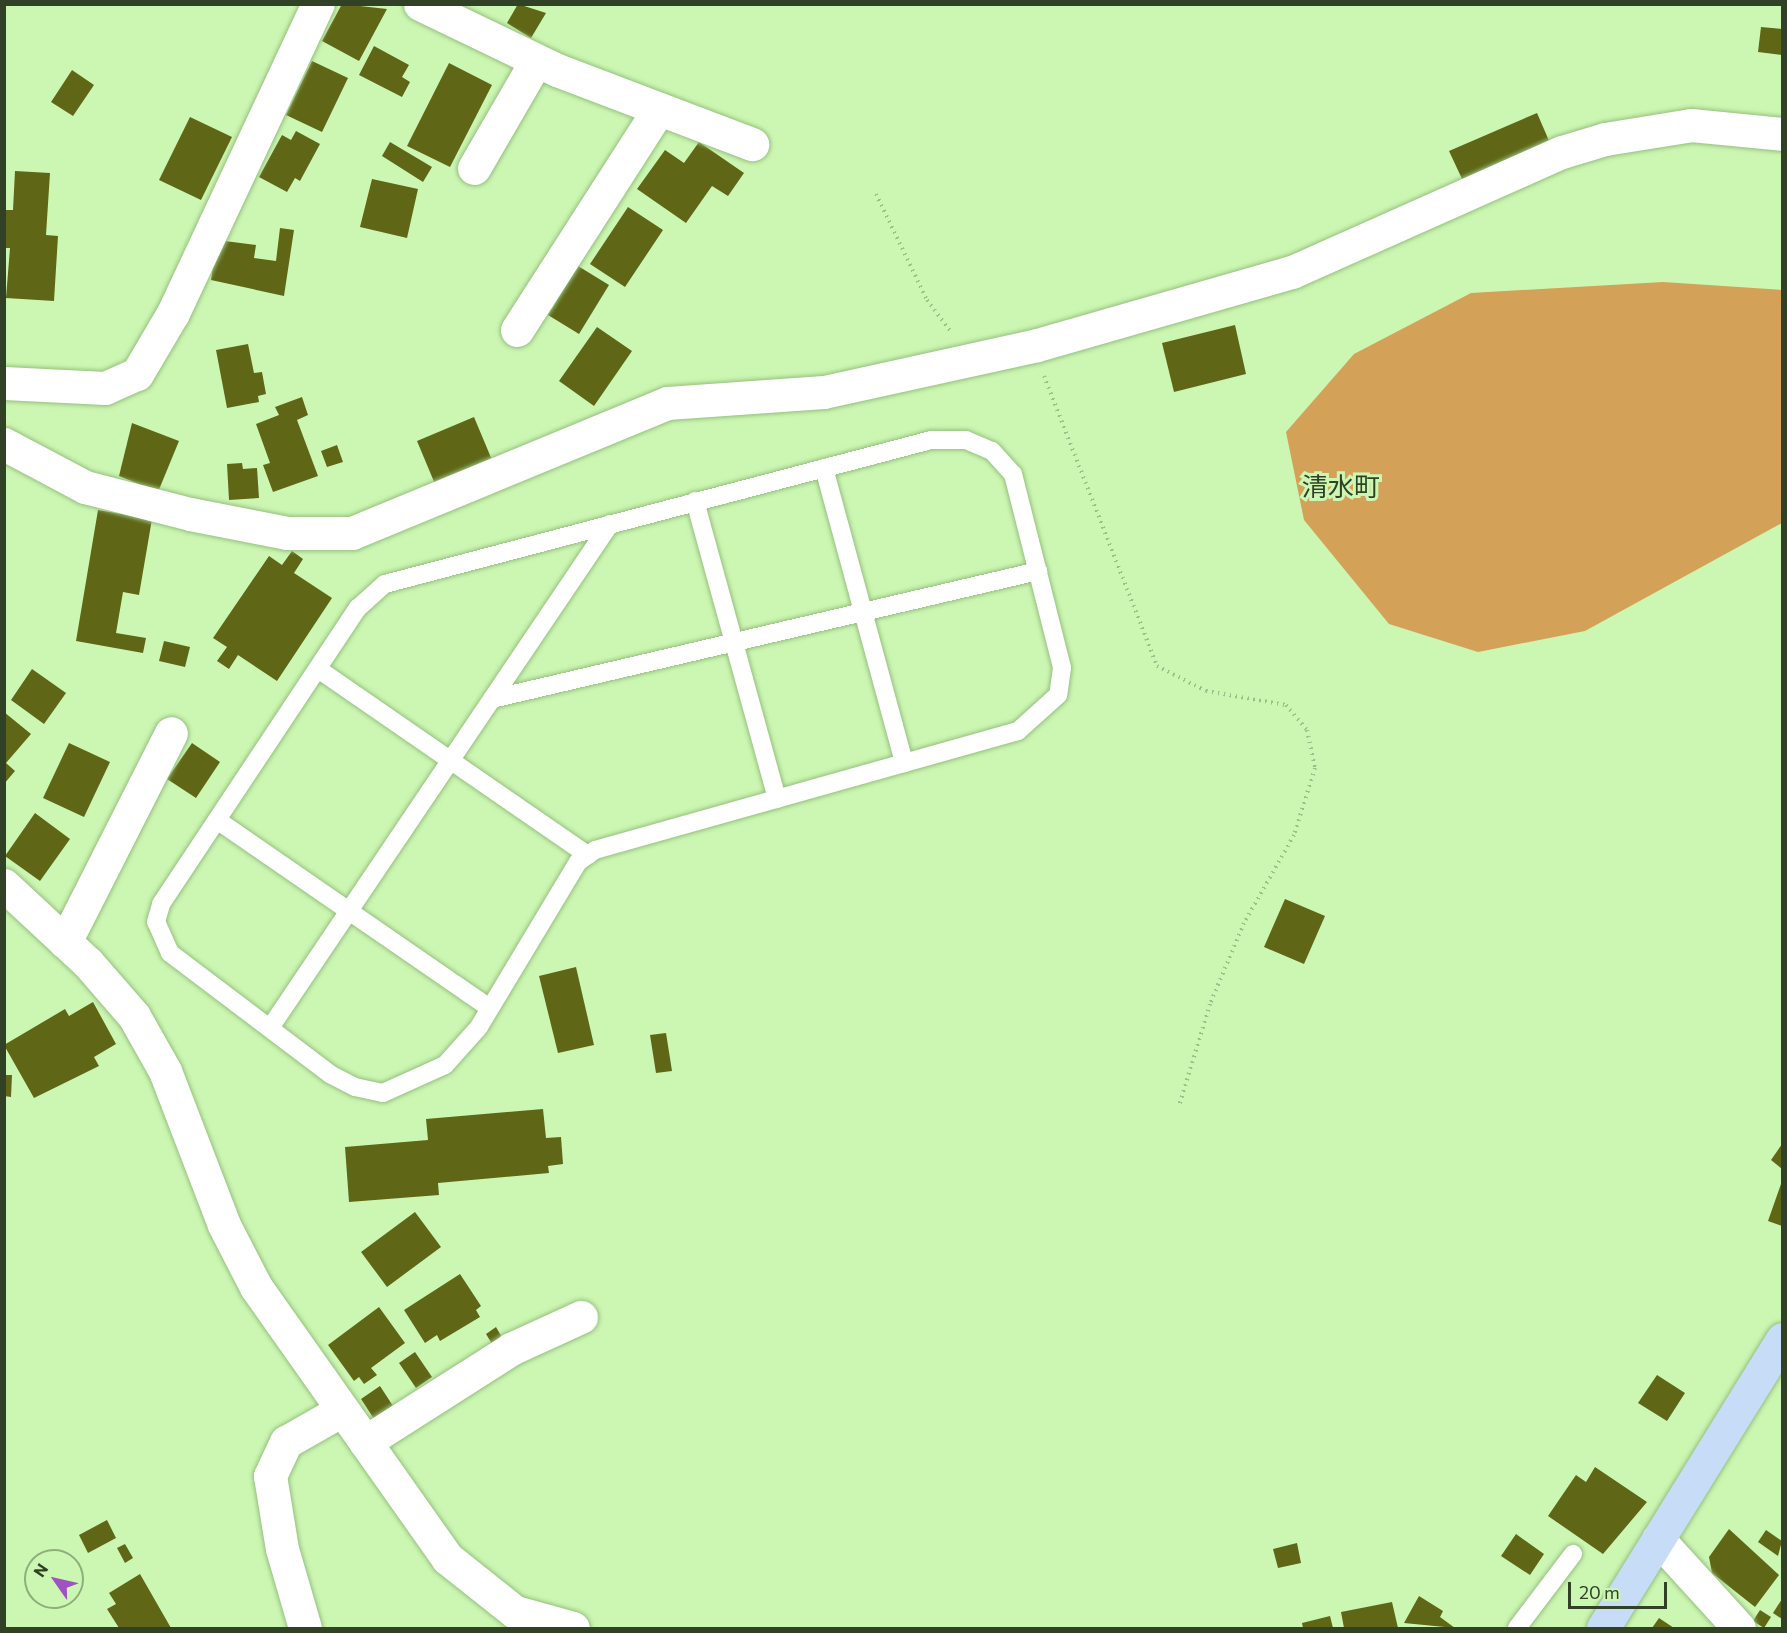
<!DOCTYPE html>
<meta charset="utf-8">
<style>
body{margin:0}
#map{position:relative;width:1787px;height:1633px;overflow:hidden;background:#ccf7b3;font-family:Commissioner,"Noto Sans JP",sans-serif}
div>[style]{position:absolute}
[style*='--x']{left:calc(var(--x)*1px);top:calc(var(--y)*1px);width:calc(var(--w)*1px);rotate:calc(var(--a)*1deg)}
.forest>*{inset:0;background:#d3a158}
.building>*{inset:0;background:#5f6616}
.path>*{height:4px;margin-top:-2px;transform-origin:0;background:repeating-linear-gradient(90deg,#9cbf88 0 1.5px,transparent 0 6px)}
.roads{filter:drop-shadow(0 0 2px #96bf7e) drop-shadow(0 0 2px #96bf7e)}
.lane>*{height:18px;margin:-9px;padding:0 9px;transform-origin:9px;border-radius:9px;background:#fff}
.street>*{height:33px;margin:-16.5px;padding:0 16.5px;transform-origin:16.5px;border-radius:16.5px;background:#fff}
.secondary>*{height:33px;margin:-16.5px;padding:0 16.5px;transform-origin:16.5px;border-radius:16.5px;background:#c7dcf6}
span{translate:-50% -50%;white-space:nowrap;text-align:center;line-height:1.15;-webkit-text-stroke:6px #ccf7b3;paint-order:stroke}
.quarter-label{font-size:26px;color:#304126}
.frame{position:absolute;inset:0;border:6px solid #304126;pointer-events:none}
.north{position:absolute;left:24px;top:1549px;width:60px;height:60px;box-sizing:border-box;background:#ccf7b3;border:2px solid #8eae7b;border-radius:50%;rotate:304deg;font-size:16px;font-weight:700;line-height:24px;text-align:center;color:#304126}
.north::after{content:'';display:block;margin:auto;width:21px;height:27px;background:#a051c2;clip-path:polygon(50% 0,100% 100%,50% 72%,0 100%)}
.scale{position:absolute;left:1568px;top:1582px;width:99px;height:27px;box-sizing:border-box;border:3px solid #304126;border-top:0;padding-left:8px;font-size:18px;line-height:21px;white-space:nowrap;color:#304126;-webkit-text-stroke:4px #ccf7b3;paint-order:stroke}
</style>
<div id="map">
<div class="forest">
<i style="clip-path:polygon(1663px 282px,1782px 290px,1782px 523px,1585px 631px,1478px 652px,1389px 624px,1304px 520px,1286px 432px,1354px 354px,1471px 293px)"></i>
</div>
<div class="building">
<i style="clip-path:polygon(342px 4px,387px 9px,359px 61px,322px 41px)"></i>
<i style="clip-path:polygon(518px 4px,546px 13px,531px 38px,507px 23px)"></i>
<i style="clip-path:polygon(1761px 27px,1782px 29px,1782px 55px,1758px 52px)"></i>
<i style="clip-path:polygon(374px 46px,409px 65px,402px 77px,410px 82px,402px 97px,359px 75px)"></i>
<i style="clip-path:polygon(312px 61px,348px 78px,322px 132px,286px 115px)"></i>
<i style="clip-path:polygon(449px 63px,492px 85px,450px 167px,407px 146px)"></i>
<i style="clip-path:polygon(72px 70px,94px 85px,73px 116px,51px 102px)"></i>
<i style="clip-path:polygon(1537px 113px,1550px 143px,1463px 181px,1449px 151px)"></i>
<i style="clip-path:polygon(190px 117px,232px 137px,201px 200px,159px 180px)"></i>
<i style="clip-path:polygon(296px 131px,320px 144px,300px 181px,295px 178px,287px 192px,259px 177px,282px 135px,291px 140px)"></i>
<i style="clip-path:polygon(390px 142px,432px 167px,423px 182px,382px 156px)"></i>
<i style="clip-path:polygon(699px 142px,744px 173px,728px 196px,712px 186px,686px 223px,637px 189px,665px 150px,684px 163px)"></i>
<i style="clip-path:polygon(15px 171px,50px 173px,46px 235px,58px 236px,54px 301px,6px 298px,10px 248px,5px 248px,5px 210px,13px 210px)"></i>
<i style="clip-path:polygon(372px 179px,418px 189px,407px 238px,360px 227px)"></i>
<i style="clip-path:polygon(628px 207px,663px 230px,625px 287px,590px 264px)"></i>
<i style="clip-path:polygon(280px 228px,294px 230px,284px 296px,211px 280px,217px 240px,256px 245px,254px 258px,276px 261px)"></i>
<i style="clip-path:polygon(578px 266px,609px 285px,579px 334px,548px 315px)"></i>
<i style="clip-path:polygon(1235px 325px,1246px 374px,1174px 392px,1162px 343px)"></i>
<i style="clip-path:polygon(597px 327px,632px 351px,594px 406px,559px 381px)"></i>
<i style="clip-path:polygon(248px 344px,254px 373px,262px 372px,266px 394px,258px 396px,259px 402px,227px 408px,216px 350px)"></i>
<i style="clip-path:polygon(302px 397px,308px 415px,297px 420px,318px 476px,273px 492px,263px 465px,270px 463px,256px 424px,279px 415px,275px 407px)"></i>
<i style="clip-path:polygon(474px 417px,492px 460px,435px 484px,417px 441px)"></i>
<i style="clip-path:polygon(132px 423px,179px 441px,158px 492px,119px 476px)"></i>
<i style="clip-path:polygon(337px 445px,343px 462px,327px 467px,321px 451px)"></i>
<i style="clip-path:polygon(242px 463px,243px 469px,257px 468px,259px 498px,229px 500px,227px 464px)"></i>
<i style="clip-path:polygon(98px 510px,152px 519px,139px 595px,123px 592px,116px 633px,146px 638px,143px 653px,76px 641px)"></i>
<i style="clip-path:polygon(292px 551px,303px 559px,294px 573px,332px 598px,277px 681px,238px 655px,229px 669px,217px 661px,227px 647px,213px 638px,269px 556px,282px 565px)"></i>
<i style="clip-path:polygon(164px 641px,190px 647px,185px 667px,159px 661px)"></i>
<i style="clip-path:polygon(32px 669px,66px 693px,44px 724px,11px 700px)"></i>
<i style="clip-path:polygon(4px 712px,31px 734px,6px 763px,15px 771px,4px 784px)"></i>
<i style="clip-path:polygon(69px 743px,110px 762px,84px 817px,43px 798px)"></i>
<i style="clip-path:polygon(192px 743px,220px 762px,196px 798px,167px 779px)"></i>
<i style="clip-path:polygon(35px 813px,70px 839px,40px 881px,5px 856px)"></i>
<i style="clip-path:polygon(1285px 899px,1325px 916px,1304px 964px,1264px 947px)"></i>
<i style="clip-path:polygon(576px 967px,594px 1045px,558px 1053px,539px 976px)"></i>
<i style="clip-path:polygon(93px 1002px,116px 1044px,94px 1057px,99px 1066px,34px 1098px,4px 1045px,65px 1009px,69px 1016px)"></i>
<i style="clip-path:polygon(666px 1033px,672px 1071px,656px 1073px,650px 1035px)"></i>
<i style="clip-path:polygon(4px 1075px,12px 1075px,11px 1097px,4px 1096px)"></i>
<i style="clip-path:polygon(543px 1109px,546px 1138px,561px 1137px,563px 1164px,548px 1166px,549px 1173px,438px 1183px,439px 1195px,349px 1202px,345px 1147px,428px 1140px,426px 1119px)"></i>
<i style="clip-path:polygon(1782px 1144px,1782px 1169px,1771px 1160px)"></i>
<i style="clip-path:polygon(1782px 1181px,1782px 1226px,1768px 1221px)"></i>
<i style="clip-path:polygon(415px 1212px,441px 1247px,387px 1287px,361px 1252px)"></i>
<i style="clip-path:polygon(460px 1274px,481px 1306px,476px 1310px,480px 1317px,440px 1341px,437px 1335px,425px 1343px,404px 1310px)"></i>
<i style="clip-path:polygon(379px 1307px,405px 1343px,371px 1368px,377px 1375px,364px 1384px,359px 1377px,354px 1381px,328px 1345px)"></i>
<i style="clip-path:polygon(496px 1327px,504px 1341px,494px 1347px,486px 1334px)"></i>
<i style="clip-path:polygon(415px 1352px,432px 1377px,416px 1388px,399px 1363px)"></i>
<i style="clip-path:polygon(1657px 1375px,1685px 1393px,1667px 1421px,1638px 1403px)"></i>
<i style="clip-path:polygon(380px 1386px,393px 1406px,374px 1419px,361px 1399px)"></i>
<i style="clip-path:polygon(1595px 1467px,1647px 1502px,1603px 1554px,1548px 1516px,1576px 1475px,1586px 1482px)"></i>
<i style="clip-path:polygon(107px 1520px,116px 1538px,88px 1553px,79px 1535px)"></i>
<i style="clip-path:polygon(1729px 1529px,1779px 1575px,1755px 1607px,1712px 1573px,1709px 1557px)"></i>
<i style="clip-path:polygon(1766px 1530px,1782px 1541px,1778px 1556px,1758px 1542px)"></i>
<i style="clip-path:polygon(1516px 1534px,1544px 1554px,1530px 1575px,1501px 1556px)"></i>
<i style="clip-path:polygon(1297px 1543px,1301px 1563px,1278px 1568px,1273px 1549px)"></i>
<i style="clip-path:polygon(125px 1544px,133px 1558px,125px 1563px,117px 1548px)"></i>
<i style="clip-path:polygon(140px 1574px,171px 1628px,119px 1628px,107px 1609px,116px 1604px,109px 1593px)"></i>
<i style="clip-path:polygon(1419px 1596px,1443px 1611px,1440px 1617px,1455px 1628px,1404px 1623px)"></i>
<i style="clip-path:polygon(1782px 1599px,1782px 1619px,1773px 1613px)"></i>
<i style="clip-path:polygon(1392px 1602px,1398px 1628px,1344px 1628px,1341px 1612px)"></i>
<i style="clip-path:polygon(1760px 1610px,1771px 1617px,1764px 1628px,1753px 1621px)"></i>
<i style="clip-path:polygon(1330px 1616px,1333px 1628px,1303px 1628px,1302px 1623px)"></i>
<i style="clip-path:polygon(1659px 1618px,1674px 1628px,1652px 1628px)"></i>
</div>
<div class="path">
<i style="--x:876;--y:194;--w:118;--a:64.3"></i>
<i style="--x:927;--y:300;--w:38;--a:53"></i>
<i style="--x:1044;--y:376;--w:311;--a:68.7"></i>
<i style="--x:1157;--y:666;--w:55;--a:27"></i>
<i style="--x:1206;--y:691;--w:81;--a:9.9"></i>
<i style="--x:1286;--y:705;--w:33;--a:50"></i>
<i style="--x:1307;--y:730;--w:39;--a:78"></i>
<i style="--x:1315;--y:768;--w:70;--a:107.4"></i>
<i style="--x:1294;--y:835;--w:101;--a:119.6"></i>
<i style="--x:1244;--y:923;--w:88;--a:112.8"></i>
<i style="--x:1210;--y:1004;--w:107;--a:106.9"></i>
</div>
<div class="roads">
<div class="lane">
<i style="--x:931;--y:440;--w:35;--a:0"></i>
<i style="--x:966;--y:440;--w:28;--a:23"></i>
<i style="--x:992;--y:451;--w:31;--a:48"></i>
<i style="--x:1013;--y:474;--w:200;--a:75.8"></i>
<i style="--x:1062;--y:668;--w:27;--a:98"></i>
<i style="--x:1058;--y:695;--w:54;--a:138"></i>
<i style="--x:1018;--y:731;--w:439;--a:164.3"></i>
<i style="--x:595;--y:850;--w:21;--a:145"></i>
<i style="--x:578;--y:862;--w:192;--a:121"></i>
<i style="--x:479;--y:1027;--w:51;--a:131.8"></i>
<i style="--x:445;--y:1065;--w:68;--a:155.7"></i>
<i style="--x:383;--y:1093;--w:29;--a:-168"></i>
<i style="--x:355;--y:1087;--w:28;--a:-153"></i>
<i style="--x:330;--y:1074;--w:201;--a:-142.9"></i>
<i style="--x:170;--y:953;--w:34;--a:-114"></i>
<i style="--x:156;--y:922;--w:19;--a:-74"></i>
<i style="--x:161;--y:904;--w:356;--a:-56.4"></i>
<i style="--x:358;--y:608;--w:36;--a:-42"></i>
<i style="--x:385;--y:584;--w:565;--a:-14.77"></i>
<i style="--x:824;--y:468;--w:306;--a:74.8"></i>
<i style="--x:695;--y:501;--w:309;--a:74.6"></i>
<i style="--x:318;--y:669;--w:328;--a:34.6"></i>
<i style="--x:492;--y:699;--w:561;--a:-13.19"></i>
<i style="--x:217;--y:820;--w:331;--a:34.6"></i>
<i style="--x:270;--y:1028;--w:608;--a:-56"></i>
<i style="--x:1517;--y:1628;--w:93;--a:-52.9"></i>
</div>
<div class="street">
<i style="--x:420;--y:4;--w:152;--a:25.7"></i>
<i style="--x:557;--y:70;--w:209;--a:20.8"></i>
<i style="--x:474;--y:168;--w:124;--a:-59.9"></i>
<i style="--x:517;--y:330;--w:263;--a:-57.3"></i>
<i style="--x:4;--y:383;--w:101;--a:2.8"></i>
<i style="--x:105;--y:388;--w:35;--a:-24"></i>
<i style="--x:137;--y:374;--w:71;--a:-59.5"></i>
<i style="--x:173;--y:313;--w:341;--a:-64.9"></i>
<i style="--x:4;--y:444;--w:92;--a:28"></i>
<i style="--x:85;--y:487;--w:108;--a:14.4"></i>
<i style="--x:190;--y:514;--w:99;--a:11.1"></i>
<i style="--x:287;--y:533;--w:65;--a:0"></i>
<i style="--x:352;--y:533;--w:341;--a:-22.4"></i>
<i style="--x:667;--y:403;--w:157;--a:-4"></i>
<i style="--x:824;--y:392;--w:218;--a:-12.4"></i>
<i style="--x:1037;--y:345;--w:265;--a:-16"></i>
<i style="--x:1292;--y:272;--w:295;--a:-24"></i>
<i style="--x:1562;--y:152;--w:45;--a:-16.8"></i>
<i style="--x:1605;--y:139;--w:87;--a:-9.2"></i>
<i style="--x:1691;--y:125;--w:91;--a:5.6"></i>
<i style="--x:4;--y:885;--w:115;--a:42.9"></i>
<i style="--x:88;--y:963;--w:70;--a:49"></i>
<i style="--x:134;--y:1016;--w:63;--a:60.6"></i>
<i style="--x:165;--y:1071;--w:165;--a:69"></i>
<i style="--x:224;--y:1225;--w:70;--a:62.7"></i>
<i style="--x:256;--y:1287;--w:332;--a:54.8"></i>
<i style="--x:447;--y:1558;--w:87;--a:38.5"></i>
<i style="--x:515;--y:1612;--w:60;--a:15.4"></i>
<i style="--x:65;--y:942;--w:234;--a:-63.1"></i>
<i style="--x:365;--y:1442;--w:173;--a:-32.5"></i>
<i style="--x:511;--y:1349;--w:77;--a:-24.6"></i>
<i style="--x:1658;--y:1539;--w:120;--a:47.7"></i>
<i style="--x:305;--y:1628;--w:82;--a:-106.2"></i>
<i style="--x:282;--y:1549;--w:74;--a:-99.3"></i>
<i style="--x:270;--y:1476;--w:38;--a:-65"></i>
<i style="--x:286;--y:1442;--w:64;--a:-29.7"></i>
</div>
<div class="secondary">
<i style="--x:1603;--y:1628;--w:340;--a:-58.2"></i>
</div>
</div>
<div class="quarter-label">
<span style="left:1341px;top:486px">清水町</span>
</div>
<div class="frame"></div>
<div class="north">N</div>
<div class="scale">20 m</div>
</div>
